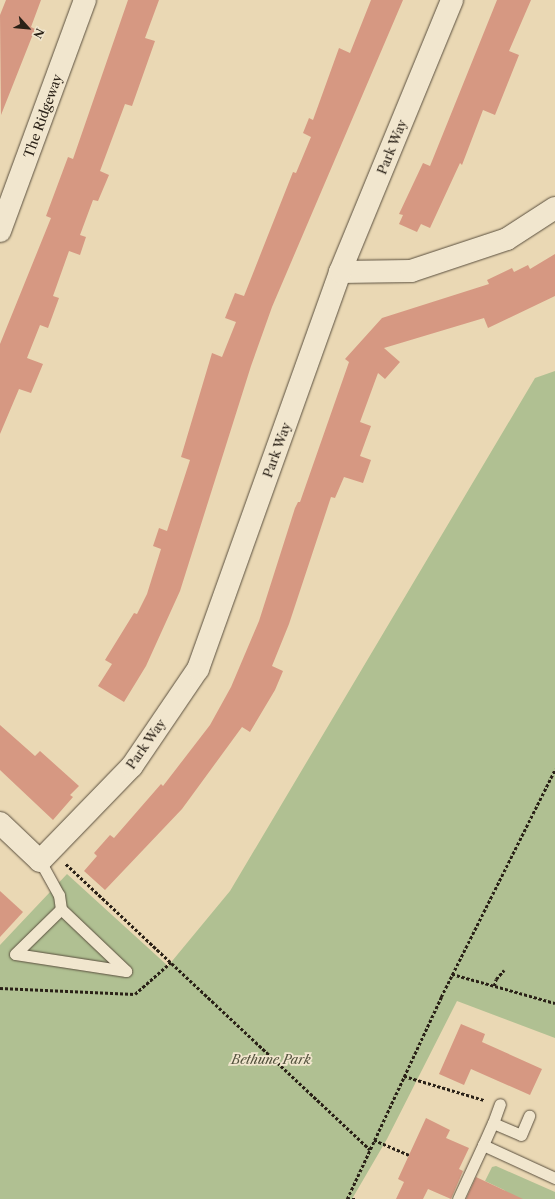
<!DOCTYPE html>
<style>
body{margin:0}
#map{position:relative;width:555px;height:1199px;overflow:hidden;background:#ead8b4;font-family:"Libre Caslon Text",serif}
div>[style]{position:absolute}
[style*='--x']{left:calc(var(--x)*1px);top:calc(var(--y)*1px);width:calc(var(--w)*1px);rotate:calc(var(--a)*1deg)}
.green>*{inset:0;background:#b0c092}
.building>*{inset:0;background:#d69882}
.path>*{height:2.5px;margin-top:-1.25px;transform-origin:0;background:repeating-linear-gradient(90deg,#2a2117 0 3px,transparent 0 5px)}
.roads{filter:drop-shadow(0 0 1px #5a4f3e) drop-shadow(0 0 1px #5a4f3e)}
.lane>*{height:11px;margin:-5.5px;padding:0 5.5px;transform-origin:5.5px;border-radius:5.5px;background:#f1e6ce}
.street>*{height:22px;margin:-11px;padding:0 11px;transform-origin:11px;border-radius:11px;background:#f1e6ce}
span{translate:-50% -50%;white-space:nowrap;text-align:center;line-height:1.15;-webkit-text-stroke:3.5px #f1e6ce;paint-order:stroke}
.street-label{font-size:13px;color:#2a2117}
.park-label{font-size:13px;color:#52513c;font-style:italic}
.north{position:absolute;left:8px;top:8px;width:40px;height:40px;-webkit-text-stroke:3px #f1e6ce;paint-order:stroke;rotate:117deg;font-size:11px;font-weight:700;line-height:16px;text-align:center;color:#2a2117}
.north::after{content:'';display:block;margin:auto;width:14px;height:18px;background:#2a2117;clip-path:polygon(50% 0,100% 100%,50% 72%,0 100%)}
</style>
<div id="map">
<div class="green">
<i style="clip-path:polygon(555px 371px,555px 1038px,457px 1001px,387px 1139px,352px 1199px,0 1199px,0 945px,67px 874px,168px 966px,230px 891px,535px 378px)"></i>
<i style="clip-path:polygon(496px 1166px,555px 1192px,555px 1199px,514px 1199px,504px 1190px,485px 1181px,492px 1167px)"></i>
</div>
<div class="building">
<i style="clip-path:polygon(6px 0,41px 0,31px 27px,35px 29px,1px 115px,0 15px)"></i>
<i style="clip-path:polygon(128px 0,159px 0,145px 38px,155px 41px,132px 106px,125px 104px,100px 171px,109px 175px,98px 201px,93px 200px,80px 235px,86px 237px,80px 255px,69px 251px,53px 296px,59px 298px,48px 328px,40px 325px,27px 358px,43px 364px,31px 393px,19px 389px,0 434px,0 344px,51px 218px,46px 216px,68px 157px,73px 159px)"></i>
<i style="clip-path:polygon(371px 0,403px 0,272px 307px,251px 366px,180px 591px,146px 666px,124px 702px,98px 686px,112px 664px,105px 660px,134px 613px,137px 614px,147px 594px,161px 549px,153px 546px,159px 528px,167px 531px,190px 460px,181px 457px,212px 353px,222px 357px,236px 322px,225px 318px,235px 293px,244px 296px,293px 172px,296px 173px,311px 137px,303px 133px,309px 118px,313px 120px,339px 48px,350px 53px)"></i>
<i style="clip-path:polygon(497px 0,531px 0,509px 51px,519px 55px,495px 115px,483px 110px,462px 165px,460px 163px,430px 228px,421px 224px,417px 232px,399px 224px,403px 215px,399px 214px,423px 163px,430px 166px)"></i>
<i style="clip-path:polygon(555px 254px,555px 296px,488px 328px,484px 318px,384px 348px,400px 362px,385px 379px,378px 373px,360px 422px,371px 426px,360px 456px,371px 460px,363px 483px,344px 477px,335px 498px,331px 497px,289px 624px,272px 666px,283px 671px,275px 690px,250px 732px,242px 727px,182px 809px,105px 890px,84px 871px,97px 856px,94px 853px,110px 835px,114px 838px,161px 784px,163px 786px,210px 725px,231px 687px,259px 621px,295px 508px,298px 502px,300px 502px,349px 362px,345px 359px,382px 318px,489px 284px,487px 280px,512px 268px,514px 272px,528px 265px,530px 269px)"></i>
<i style="clip-path:polygon(0 725px,35px 756px,40px 751px,79px 786px,70px 795px,73px 797px,53px 820px,0 770px)"></i>
<i style="clip-path:polygon(0 891px,23px 912px,0 937px)"></i>
<i style="clip-path:polygon(461px 1024px,485px 1034px,482px 1042px,542px 1069px,530px 1095px,471px 1069px,464px 1085px,439px 1074px)"></i>
<i style="clip-path:polygon(426px 1118px,450px 1130px,446px 1138px,469px 1148px,459px 1169px,463px 1171px,451px 1199px,428px 1189px,423px 1199px,396px 1199px,404px 1182px,398px 1179px)"></i>
<i style="clip-path:polygon(476px 1177px,523px 1199px,466px 1199px)"></i>
</div>
<div class="path">
<i style="--x:66;--y:864;--w:417;--a:43.2"></i>
<i style="--x:452;--y:974;--w:107;--a:15.7"></i>
<i style="--x:494;--y:986;--w:7;--a:-74"></i>
<i style="--x:496;--y:979;--w:12;--a:-48"></i>
<i style="--x:0;--y:988;--w:135;--a:2.5"></i>
<i style="--x:135;--y:994;--w:48;--a:-41.6"></i>
<i style="--x:404;--y:1076;--w:84;--a:16.7"></i>
<i style="--x:374;--y:1140;--w:38;--a:23"></i>
<i style="--x:347;--y:1199;--w:223;--a:-65"></i>
<i style="--x:441;--y:997;--w:255;--a:-63.4"></i>
<i style="--x:347;--y:1199;--w:8;--a:0"></i>
</div>
<div class="roads">
<div class="lane">
<i style="--x:40;--y:861;--w:39;--a:61"></i>
<i style="--x:59;--y:895;--w:14;--a:82"></i>
<i style="--x:61;--y:909;--w:90;--a:43.6"></i>
<i style="--x:126;--y:971;--w:112;--a:-171.3"></i>
<i style="--x:15;--y:954;--w:64;--a:-44.4"></i>
<i style="--x:493;--y:1123;--w:20;--a:-70"></i>
<i style="--x:483;--y:1145;--w:24;--a:-66"></i>
<i style="--x:493;--y:1123;--w:30;--a:23"></i>
<i style="--x:521;--y:1135;--w:21;--a:-67"></i>
<i style="--x:458;--y:1199;--w:60;--a:-65.2"></i>
<i style="--x:483;--y:1145;--w:79;--a:24.6"></i>
</div>
<div class="street">
<i style="--x:0;--y:231;--w:246;--a:-69.8"></i>
<i style="--x:340;--y:272;--w:71;--a:-0.8"></i>
<i style="--x:411;--y:271;--w:101;--a:-18.4"></i>
<i style="--x:507;--y:239;--w:57;--a:-32.9"></i>
<i style="--x:0;--y:823;--w:55;--a:43.5"></i>
<i style="--x:40;--y:861;--w:132;--a:-45.9"></i>
<i style="--x:132;--y:766;--w:117;--a:-55.8"></i>
<i style="--x:198;--y:669;--w:422;--a:-70.3"></i>
<i style="--x:340;--y:272;--w:294;--a:-67.6"></i>
</div>
</div>
<div class="street-label">
<span style="left:43px;top:116px;rotate:-70deg">The Ridgeway</span>
<span style="left:392px;top:147px;rotate:-68deg">Park Way</span>
<span style="left:277px;top:450px;rotate:-70deg">Park Way</span>
<span style="left:146px;top:744px;rotate:-55deg">Park Way</span>
</div>
<div class="park-label">
<span style="left:271px;top:1059px">Bethune Park</span>
</div>
<div class="north">N</div>
</div>
